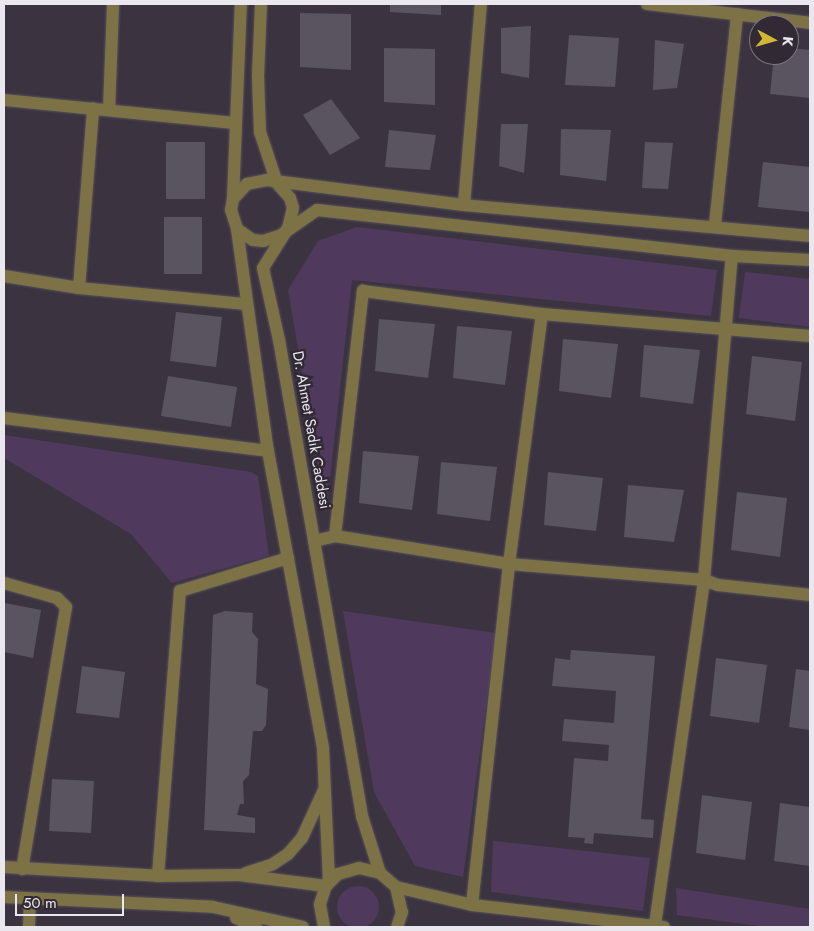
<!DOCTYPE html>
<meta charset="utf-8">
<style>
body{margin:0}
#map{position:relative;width:814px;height:931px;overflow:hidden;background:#3b3440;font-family:Jost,sans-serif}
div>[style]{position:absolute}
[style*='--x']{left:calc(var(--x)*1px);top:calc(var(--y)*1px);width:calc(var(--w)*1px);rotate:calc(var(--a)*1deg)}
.green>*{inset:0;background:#4f3a5d}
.round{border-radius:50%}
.building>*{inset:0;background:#5a5360}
.roads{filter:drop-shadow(0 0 1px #57515c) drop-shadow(0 0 1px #57515c)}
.minor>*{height:12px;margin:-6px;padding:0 6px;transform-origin:6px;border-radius:6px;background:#7c7245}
span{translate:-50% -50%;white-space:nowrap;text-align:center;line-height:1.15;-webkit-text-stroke:5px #312a35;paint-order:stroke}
.street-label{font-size:15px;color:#ebe7ee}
.frame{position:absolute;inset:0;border:5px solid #ebe7ee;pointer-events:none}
.north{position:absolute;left:749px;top:15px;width:50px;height:50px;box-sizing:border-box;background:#312a35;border:1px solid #7b767f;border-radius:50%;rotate:96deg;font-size:14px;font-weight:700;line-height:20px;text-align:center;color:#ebe7ee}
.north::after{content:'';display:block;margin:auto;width:18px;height:22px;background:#d2b736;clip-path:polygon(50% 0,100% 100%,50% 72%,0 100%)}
.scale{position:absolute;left:15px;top:894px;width:109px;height:22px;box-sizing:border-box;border:2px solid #ebe7ee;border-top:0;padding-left:6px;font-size:15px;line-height:18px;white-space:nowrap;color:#ebe7ee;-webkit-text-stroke:4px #312a35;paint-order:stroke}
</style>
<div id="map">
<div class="green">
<i style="clip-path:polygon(357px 227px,717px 270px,711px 316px,352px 280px,326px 514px,288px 290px,318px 241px)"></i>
<i style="clip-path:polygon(745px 272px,810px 279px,810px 327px,739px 318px)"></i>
<i style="clip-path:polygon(4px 435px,251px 472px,258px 476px,269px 556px,172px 583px,131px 534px,4px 458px)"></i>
<i style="clip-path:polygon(343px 611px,496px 633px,463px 877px,415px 866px,374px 792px)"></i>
<i style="clip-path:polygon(493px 841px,650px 858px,643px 911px,491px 892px)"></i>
<i class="round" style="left:337px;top:886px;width:42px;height:42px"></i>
<i style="clip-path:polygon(676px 888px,810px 909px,810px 927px,766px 927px,677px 915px)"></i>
</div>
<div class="building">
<i style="clip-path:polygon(390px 4px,441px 4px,441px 15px,390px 12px)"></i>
<i style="clip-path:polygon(300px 13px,351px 14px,351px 70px,300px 67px)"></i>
<i style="clip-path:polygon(531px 26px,529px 78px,501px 73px,501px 28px)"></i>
<i style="clip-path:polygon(569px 35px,619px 38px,615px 87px,565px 85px)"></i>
<i style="clip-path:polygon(655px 40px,684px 44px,677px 88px,653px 90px)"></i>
<i style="clip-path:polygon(384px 48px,435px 49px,435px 105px,384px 102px)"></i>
<i style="clip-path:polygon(789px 48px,810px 50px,810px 98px,770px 94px,774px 55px,789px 55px)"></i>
<i style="clip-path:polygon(331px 99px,360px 138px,330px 155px,303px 115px)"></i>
<i style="clip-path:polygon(501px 124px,528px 124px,524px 173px,499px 166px)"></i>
<i style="clip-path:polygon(561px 129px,611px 130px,606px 181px,560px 175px)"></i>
<i style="clip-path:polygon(389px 130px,436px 135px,430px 170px,385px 167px)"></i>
<i style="clip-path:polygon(166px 142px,205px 142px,205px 199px,166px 199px)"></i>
<i style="clip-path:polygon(645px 142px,673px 143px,668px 189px,642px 188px)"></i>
<i style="clip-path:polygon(763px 162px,810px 167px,810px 212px,758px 207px)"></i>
<i style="clip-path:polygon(164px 217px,202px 217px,202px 274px,164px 274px)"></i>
<i style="clip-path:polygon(176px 312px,222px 317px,216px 367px,170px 361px)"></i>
<i style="clip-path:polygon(379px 319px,435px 324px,428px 378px,375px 371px)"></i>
<i style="clip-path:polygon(457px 326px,512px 331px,505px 385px,453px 378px)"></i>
<i style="clip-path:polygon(563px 339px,618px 344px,611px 398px,559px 391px)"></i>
<i style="clip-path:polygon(644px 345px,700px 350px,693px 404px,640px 397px)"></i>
<i style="clip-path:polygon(752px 356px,802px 362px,795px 421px,746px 414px)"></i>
<i style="clip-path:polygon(168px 376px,237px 387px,231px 427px,161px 416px)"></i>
<i style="clip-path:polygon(363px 451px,419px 456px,412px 510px,359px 503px)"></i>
<i style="clip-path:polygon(441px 462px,497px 467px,490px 521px,437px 514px)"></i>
<i style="clip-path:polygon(548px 472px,603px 478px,596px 531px,544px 525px)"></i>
<i style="clip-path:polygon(628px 485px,684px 490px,674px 542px,624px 537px)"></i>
<i style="clip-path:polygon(737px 492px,787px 498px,780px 557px,731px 550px)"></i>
<i style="clip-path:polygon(5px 603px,41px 610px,33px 658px,4px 652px)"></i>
<i style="clip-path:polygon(225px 611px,253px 613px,252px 632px,258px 639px,256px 684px,268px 689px,266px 725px,262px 731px,253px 731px,249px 775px,243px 781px,244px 804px,240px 804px,237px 815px,255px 818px,255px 833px,204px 830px,213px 615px)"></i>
<i style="clip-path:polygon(571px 650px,655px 656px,641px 819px,654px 820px,653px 838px,594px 833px,593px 844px,584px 843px,585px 838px,568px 837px,574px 758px,608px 761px,609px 745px,562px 741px,564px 719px,614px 723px,616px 691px,552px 686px,555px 658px,570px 660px)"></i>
<i style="clip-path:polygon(716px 658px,767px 665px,759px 723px,710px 716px)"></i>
<i style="clip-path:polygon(82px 666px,125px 672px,119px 718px,76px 713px)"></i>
<i style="clip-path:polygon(796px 669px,810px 671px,810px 730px,789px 727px)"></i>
<i style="clip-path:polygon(52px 779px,94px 781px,91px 833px,49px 831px)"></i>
<i style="clip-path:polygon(702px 795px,752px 802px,745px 860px,696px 853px)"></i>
<i style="clip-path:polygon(780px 803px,810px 807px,810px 866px,774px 861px)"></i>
</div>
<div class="roads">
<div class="minor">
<i style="--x:261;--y:4;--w:72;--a:92.4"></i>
<i style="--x:258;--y:76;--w:56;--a:88"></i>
<i style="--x:260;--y:132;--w:54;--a:71.6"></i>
<i style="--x:277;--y:183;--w:20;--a:49"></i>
<i style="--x:290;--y:198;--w:10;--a:73"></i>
<i style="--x:293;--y:208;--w:21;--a:104"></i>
<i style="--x:288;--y:228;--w:47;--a:122"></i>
<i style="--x:263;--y:268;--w:74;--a:77.5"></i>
<i style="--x:279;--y:340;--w:483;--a:80.1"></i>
<i style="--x:362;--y:816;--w:60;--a:72.5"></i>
<i style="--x:647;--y:4;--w:164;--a:6.6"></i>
<i style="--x:4;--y:100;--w:233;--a:5.7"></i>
<i style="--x:109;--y:110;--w:106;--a:-87.8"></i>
<i style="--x:233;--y:199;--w:195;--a:-87.7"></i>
<i style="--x:464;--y:205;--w:202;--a:-85.2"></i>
<i style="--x:715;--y:225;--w:212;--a:-84"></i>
<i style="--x:237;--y:229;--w:224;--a:82.1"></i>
<i style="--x:268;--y:451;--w:303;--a:79.5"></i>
<i style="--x:323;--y:749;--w:133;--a:87.4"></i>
<i style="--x:810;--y:236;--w:347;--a:-174.9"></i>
<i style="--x:464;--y:205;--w:199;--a:-172.8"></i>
<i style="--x:267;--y:180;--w:20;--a:169"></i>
<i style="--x:247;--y:184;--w:21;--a:133"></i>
<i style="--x:233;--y:199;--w:11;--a:100"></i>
<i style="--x:231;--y:210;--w:20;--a:72"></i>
<i style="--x:237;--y:229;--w:19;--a:35"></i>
<i style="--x:253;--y:240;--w:10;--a:6"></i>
<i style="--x:263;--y:241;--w:19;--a:-18"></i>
<i style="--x:281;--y:235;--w:44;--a:-34.8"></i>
<i style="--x:317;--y:210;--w:418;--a:6.3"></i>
<i style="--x:732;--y:256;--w:78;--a:2.9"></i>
<i style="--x:4;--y:276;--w:76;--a:9.1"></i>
<i style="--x:79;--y:288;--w:168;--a:5.5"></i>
<i style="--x:79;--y:288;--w:180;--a:-85.5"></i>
<i style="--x:4;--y:418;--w:266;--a:7.1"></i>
<i style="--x:335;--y:536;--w:247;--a:-83.5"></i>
<i style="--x:363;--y:291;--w:180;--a:7.3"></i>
<i style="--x:542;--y:314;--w:269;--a:4.7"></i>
<i style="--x:314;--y:541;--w:22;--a:-13"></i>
<i style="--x:335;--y:536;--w:176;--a:9.1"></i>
<i style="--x:509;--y:564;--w:196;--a:4.7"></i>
<i style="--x:704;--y:580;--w:15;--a:20"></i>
<i style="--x:718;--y:585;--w:93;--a:6.2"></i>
<i style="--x:4;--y:583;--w:55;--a:15.8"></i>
<i style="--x:57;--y:598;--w:13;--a:45"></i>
<i style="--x:66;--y:607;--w:266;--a:99.5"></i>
<i style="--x:4;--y:867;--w:154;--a:3.3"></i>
<i style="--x:158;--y:876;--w:81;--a:-0.7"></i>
<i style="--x:239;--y:875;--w:88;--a:7.2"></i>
<i style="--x:246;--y:873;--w:28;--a:-18"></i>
<i style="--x:273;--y:864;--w:18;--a:-34"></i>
<i style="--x:288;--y:854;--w:21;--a:-49"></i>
<i style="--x:302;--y:838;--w:53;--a:-65.4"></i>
<i style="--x:158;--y:876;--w:286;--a:-85.6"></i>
<i style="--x:180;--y:591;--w:113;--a:-17"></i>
<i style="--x:396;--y:887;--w:78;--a:13.3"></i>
<i style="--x:472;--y:905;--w:193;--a:6.5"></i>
<i style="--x:4;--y:897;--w:209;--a:2.7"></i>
<i style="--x:213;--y:907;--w:92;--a:12.5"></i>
<i style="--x:472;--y:905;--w:343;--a:-83.8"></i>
<i style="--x:509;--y:564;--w:252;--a:-82.5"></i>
<i style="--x:236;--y:918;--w:22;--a:24"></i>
<i style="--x:655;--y:925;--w:348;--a:-81.9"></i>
<i style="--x:704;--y:580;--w:325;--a:-85.1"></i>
<i style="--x:29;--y:927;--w:28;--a:-88"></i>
<i style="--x:324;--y:927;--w:23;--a:-100"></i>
<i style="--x:320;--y:904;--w:19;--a:-72"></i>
<i style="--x:326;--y:886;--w:17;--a:-45"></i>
<i style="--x:338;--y:874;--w:22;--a:-16"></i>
<i style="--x:359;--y:868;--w:22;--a:13"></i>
<i style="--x:380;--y:873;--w:21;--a:41"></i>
<i style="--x:396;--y:887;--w:26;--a:77"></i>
<i style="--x:402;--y:912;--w:16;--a:108"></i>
</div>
</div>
<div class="street-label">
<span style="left:311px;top:430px;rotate:80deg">Dr. Ahmet Sadık Caddesi</span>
</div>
<div class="frame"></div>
<div class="north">K</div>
<div class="scale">50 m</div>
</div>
